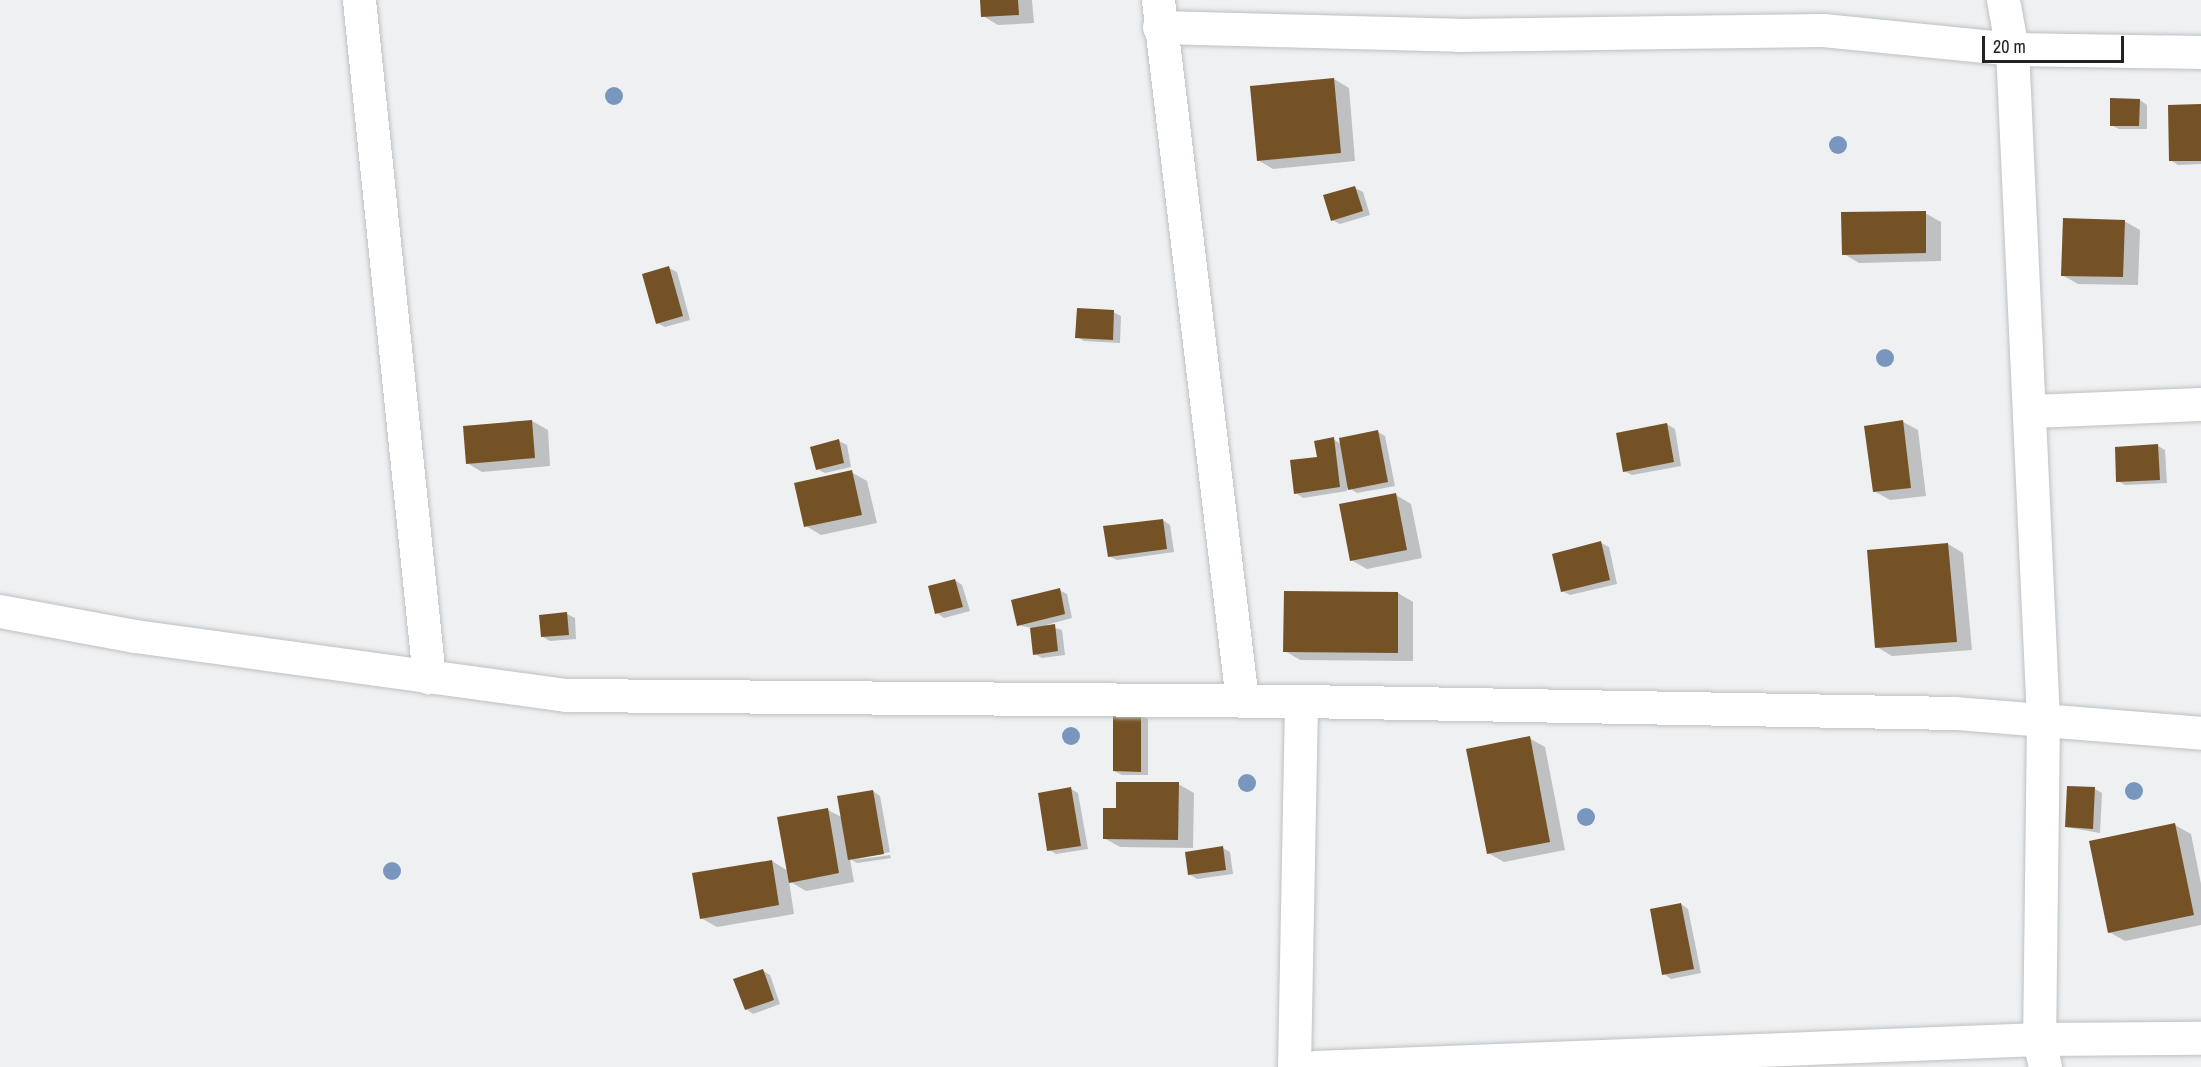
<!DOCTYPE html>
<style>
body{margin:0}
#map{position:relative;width:2201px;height:1067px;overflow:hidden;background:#eef0f2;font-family:"Archivo Narrow",sans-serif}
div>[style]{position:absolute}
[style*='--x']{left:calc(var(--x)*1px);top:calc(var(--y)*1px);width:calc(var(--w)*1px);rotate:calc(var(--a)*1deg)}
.shadow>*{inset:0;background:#0003}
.building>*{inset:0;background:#755225}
.roads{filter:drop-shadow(0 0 2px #bec0c2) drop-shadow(0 0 2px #bec0c2)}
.minor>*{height:33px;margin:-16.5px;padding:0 16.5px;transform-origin:16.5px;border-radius:16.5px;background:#fff}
.trees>*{width:18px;height:18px;margin:-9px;border-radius:50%;background:#7997be}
span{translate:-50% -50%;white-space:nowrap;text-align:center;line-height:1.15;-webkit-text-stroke:6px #fcfdff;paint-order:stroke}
.scale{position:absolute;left:1982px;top:36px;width:142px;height:27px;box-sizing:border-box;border:3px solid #222223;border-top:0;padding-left:8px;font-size:18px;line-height:21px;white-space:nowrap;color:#222223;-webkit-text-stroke:4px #fcfdff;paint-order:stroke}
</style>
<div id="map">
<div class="shadow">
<i style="clip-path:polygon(982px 0,1032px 0,1034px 23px,998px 25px,983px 16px)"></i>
<i style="clip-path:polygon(1334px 79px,1349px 88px,1355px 161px,1273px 169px,1258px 160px)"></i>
<i style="clip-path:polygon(2140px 100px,2147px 105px,2147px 129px,2119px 129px,2111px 125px)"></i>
<i style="clip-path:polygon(2201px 106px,2201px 164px,2178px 165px,2170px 160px)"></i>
<i style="clip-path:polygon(1355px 188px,1363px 192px,1370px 215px,1340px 224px,1332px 220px)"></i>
<i style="clip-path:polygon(1925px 213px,1941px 222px,1941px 261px,1859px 263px,1844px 254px)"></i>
<i style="clip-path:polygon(2124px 221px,2140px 230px,2138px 285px,2078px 284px,2062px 275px)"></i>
<i style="clip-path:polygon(669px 268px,677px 272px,690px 320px,665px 327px,657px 323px)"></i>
<i style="clip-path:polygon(1113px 312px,1121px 316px,1120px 343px,1084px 341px,1077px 337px)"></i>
<i style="clip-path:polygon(532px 421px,548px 430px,550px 466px,482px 472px,467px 463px)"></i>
<i style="clip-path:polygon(1903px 422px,1918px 430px,1926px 496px,1890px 500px,1874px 491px)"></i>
<i style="clip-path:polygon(1667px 424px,1675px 429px,1681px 466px,1632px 475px,1624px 471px)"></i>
<i style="clip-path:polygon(1378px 432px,1385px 436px,1395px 486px,1357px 493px,1347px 487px,1347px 491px,1303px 498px,1296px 493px,1333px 439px,1341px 444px)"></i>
<i style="clip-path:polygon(839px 441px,847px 445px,851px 467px,825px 473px,817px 469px)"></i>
<i style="clip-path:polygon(2158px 446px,2165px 450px,2167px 483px,2125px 485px,2118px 481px)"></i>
<i style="clip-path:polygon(851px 472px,867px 481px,877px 523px,821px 535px,806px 526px)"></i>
<i style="clip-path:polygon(1396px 495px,1411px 504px,1422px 558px,1367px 569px,1351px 560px)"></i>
<i style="clip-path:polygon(1163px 520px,1170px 525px,1174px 552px,1117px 560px,1109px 556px)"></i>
<i style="clip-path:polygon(1601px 543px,1609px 547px,1617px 584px,1570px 595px,1562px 591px)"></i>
<i style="clip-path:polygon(1948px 544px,1963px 553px,1972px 650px,1892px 656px,1877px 647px)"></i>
<i style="clip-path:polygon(955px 580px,962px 585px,970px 611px,944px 618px,937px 613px)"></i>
<i style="clip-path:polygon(1059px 590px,1067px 594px,1072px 618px,1046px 625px,1062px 630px,1065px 655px,1042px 658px,1035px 654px,1031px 628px,1018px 625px)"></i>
<i style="clip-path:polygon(1398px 593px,1413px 602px,1413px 661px,1300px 660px,1285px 651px)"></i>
<i style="clip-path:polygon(567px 614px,575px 618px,576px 639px,550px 641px,543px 637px)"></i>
<i style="clip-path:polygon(1141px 715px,1148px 719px,1148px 775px,1122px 775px,1114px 771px)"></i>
<i style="clip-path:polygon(1529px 738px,1545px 747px,1565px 850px,1504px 862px,1488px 853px)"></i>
<i style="clip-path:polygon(1178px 784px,1194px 793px,1193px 848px,1120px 847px,1104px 838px,1117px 809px)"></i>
<i style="clip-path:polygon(1071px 789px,1078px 793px,1088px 849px,1056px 854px,1049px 850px)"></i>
<i style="clip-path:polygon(2095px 789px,2102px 793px,2100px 833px,2066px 827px)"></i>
<i style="clip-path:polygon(873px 791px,880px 796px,890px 852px,854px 860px,890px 855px,891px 858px,857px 863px,850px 859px,854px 882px,806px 891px,789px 881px,794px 914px,717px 927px,701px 918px,772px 861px,788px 871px,828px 810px,843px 818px)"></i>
<i style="clip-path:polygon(2175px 825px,2191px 834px,2201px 884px,2201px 925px,2125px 941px,2109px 932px)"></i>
<i style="clip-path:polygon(1223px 848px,1230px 852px,1233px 874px,1197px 879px,1189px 874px)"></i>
<i style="clip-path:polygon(1681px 904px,1688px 909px,1701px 973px,1671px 979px,1664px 974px)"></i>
<i style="clip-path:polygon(762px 970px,770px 975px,780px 1004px,753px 1014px,746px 1009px)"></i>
</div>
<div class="building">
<i style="clip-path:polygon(980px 0,1018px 0,1019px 15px,981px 17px)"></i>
<i style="clip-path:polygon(1334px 78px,1341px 153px,1257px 161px,1250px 86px)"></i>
<i style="clip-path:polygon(2110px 98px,2140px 99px,2139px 126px,2110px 126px)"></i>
<i style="clip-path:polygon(2201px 104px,2201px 161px,2169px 161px,2168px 105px)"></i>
<i style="clip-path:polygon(1355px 186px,1363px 211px,1331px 221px,1323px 195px)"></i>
<i style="clip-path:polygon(1926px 211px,1926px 253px,1842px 255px,1841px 212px)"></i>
<i style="clip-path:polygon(2063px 218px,2125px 220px,2123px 277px,2061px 276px)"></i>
<i style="clip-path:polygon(669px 266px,683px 316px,656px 324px,642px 274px)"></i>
<i style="clip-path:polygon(1077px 308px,1114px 310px,1113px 340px,1075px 338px)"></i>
<i style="clip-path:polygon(532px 420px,535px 458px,466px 464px,463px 426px)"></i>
<i style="clip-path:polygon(1903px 420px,1911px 488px,1873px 492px,1864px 426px)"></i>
<i style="clip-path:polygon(1667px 423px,1674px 462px,1623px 472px,1616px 433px)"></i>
<i style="clip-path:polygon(1378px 430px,1388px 482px,1348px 490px,1339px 438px)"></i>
<i style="clip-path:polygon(1334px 437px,1340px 487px,1294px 494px,1290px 460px,1317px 457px,1314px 441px)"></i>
<i style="clip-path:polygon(839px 439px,844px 463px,816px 470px,810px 447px)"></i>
<i style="clip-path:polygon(2158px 444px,2160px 480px,2116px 482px,2115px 447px)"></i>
<i style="clip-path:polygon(852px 470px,862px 515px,804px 527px,794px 483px)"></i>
<i style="clip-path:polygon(1396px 493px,1407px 550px,1350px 561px,1339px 504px)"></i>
<i style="clip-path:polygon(1163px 519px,1167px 549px,1108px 557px,1103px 526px)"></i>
<i style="clip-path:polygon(1601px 541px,1610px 580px,1561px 592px,1552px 554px)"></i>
<i style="clip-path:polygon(1948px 543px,1957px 642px,1875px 648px,1867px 550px)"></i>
<i style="clip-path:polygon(955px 579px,963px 607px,935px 614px,928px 586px)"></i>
<i style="clip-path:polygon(1060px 588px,1065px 614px,1017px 626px,1011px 600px)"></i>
<i style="clip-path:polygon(1284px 591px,1398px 592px,1398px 653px,1283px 652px)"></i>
<i style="clip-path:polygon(567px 612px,569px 635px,541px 637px,539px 615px)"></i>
<i style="clip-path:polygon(1055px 624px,1058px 651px,1033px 655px,1030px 628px)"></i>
<i style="clip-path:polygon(1113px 713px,1141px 713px,1141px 772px,1113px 771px)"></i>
<i style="clip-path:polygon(1530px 736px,1550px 842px,1487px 854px,1466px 749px)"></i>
<i style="clip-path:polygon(1116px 782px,1179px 782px,1178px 840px,1103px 839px,1103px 808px,1116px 808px)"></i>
<i style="clip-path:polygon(2067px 786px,2095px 787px,2093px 829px,2065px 827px)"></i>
<i style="clip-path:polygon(1071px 787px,1081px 846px,1047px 851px,1038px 793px)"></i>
<i style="clip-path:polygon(873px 790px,884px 854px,848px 860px,837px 796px)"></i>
<i style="clip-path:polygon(828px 808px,839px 873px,789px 883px,777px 817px)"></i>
<i style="clip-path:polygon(2175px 823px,2194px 915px,2108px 933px,2089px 841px)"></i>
<i style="clip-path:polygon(1223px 846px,1226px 870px,1188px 875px,1185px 852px)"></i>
<i style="clip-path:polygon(772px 860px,779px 905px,700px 919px,692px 873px)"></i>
<i style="clip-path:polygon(1681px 903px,1694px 969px,1662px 975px,1650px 909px)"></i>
<i style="clip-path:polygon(763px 969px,774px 1000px,745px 1010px,733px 979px)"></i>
</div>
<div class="roads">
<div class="minor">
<i style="--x:359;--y:0;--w:681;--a:84.1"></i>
<i style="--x:1158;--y:0;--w:705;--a:83.16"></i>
<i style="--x:2003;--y:0;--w:50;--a:79.6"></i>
<i style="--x:2012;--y:49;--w:672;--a:87.35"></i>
<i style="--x:2043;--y:720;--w:319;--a:90.7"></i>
<i style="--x:2039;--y:1039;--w:29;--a:78"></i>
<i style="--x:1159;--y:27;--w:299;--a:1.5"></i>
<i style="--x:1458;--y:35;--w:365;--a:-0.8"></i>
<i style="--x:1823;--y:30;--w:190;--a:5.7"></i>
<i style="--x:2012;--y:49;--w:189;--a:0.9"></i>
<i style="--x:2031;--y:411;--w:170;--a:-2.4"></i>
<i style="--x:0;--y:611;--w:137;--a:10.5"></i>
<i style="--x:135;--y:636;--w:435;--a:7.8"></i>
<i style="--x:566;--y:695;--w:735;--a:0.47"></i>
<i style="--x:1301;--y:701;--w:654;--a:1.05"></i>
<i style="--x:1955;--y:713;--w:247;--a:4.6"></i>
<i style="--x:1294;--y:1067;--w:366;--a:-88.9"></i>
<i style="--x:1315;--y:1067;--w:725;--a:-2.21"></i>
<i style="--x:2039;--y:1039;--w:162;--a:-0.4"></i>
</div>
</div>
<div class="trees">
<i style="left:614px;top:96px"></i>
<i style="left:1838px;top:145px"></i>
<i style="left:1885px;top:358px"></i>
<i style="left:1071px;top:736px"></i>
<i style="left:1247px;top:783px"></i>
<i style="left:2134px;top:791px"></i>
<i style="left:1586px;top:817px"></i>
<i style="left:392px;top:871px"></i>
</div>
<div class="scale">20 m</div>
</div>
